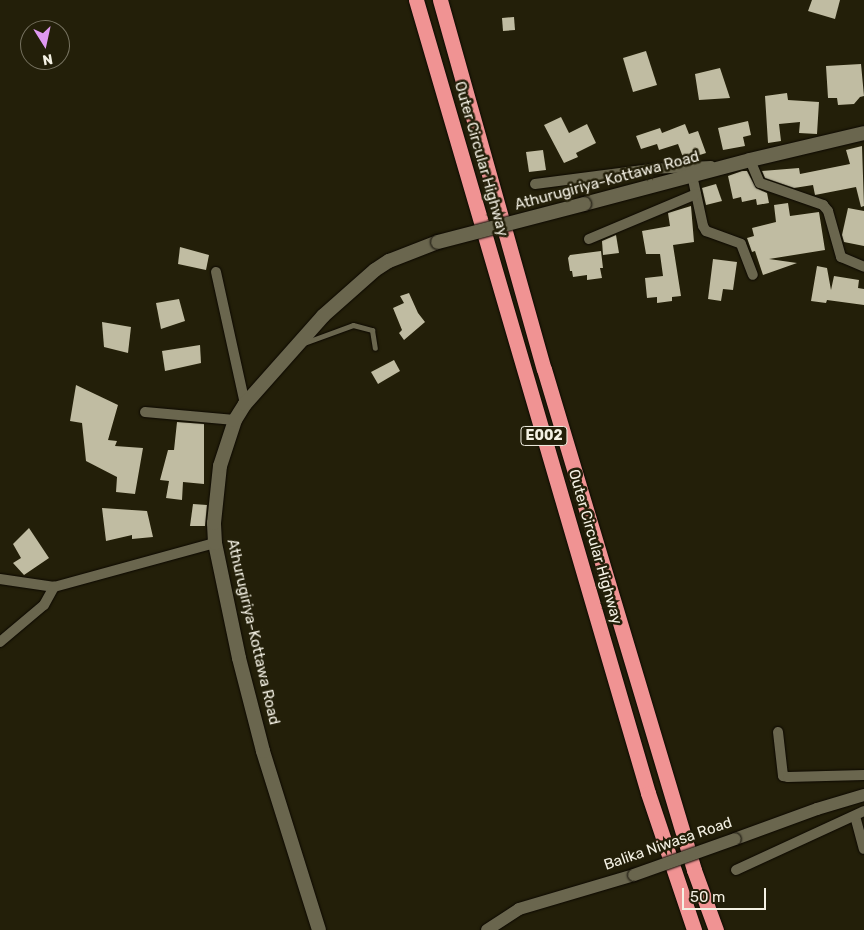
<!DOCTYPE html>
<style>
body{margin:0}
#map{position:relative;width:864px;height:930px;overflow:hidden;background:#231f09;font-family:Rubik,sans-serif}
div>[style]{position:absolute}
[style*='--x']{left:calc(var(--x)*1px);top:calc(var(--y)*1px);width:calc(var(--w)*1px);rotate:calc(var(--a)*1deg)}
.building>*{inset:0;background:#c0bca2}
.roads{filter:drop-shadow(0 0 1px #0c0800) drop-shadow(0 0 1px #0c0800)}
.service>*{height:5px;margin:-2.5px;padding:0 2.5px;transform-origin:2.5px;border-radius:2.5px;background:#6a664e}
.minor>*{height:10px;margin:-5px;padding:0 5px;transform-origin:5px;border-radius:5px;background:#6a664e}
.tertiary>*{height:12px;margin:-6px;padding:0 6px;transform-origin:6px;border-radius:6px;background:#6a664e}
.secondary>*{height:14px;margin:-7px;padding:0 7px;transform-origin:7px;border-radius:7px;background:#6a664e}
.motorway>*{height:15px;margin:-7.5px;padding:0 7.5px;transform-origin:7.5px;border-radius:7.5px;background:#f09393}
.bridges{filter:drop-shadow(0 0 1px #0c0800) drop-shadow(0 0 1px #0c0800)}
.tertiary-bridge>*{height:12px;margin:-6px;padding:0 6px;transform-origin:6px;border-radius:6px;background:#6a664e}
.secondary-bridge>*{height:14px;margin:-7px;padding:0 7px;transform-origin:7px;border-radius:7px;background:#6a664e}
span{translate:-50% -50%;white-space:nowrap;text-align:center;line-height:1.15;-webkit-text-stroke:5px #231f09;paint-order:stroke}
.shield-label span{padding:1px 4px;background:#231f09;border:1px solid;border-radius:4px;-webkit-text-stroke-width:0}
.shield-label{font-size:14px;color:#f4f1e4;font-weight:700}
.street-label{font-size:15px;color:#f4f1e4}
.north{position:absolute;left:20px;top:20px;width:50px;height:50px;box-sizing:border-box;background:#231f09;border:1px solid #777361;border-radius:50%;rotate:170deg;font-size:14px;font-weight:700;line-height:20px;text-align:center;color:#f4f1e4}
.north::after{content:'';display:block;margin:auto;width:18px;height:22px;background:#df98f1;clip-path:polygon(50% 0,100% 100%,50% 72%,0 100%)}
.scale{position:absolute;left:682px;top:888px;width:84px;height:22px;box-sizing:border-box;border:2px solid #f4f1e4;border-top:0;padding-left:6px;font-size:15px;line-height:18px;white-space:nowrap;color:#f4f1e4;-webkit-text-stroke:4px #231f09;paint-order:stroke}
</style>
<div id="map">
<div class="building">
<i style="clip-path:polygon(812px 0,840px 0,835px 19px,808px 11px)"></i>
<i style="clip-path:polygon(514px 17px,515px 30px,503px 31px,502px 18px)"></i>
<i style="clip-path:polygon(646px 51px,657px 85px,633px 92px,623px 58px)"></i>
<i style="clip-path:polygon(861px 64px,864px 96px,860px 97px,854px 104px,838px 105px,837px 98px,828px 98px,826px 66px)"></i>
<i style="clip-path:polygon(720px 68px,730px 98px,699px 100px,695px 74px)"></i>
<i style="clip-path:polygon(787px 93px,788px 100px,819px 102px,817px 134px,799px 133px,800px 122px,779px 124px,781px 141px,768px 143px,765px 96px)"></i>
<i style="clip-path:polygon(561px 117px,569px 133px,587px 124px,596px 143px,576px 153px,578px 157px,564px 163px,544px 125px)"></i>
<i style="clip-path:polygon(748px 121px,751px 135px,743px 137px,745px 146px,723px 150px,718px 128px)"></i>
<i style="clip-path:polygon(685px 124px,689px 134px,698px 131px,706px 153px,684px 160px,678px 144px,659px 150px,657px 144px,641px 149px,636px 136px,660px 128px,662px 133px)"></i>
<i style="clip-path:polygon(862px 146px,864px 206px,861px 207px,856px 187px,815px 195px,813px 185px,794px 188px,765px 178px,762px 171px,799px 168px,800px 174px,850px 164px,846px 150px)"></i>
<i style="clip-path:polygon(543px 150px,546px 170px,529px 172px,526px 152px)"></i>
<i style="clip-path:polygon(742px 171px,747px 171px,756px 188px,767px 193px,769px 203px,757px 205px,756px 199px,742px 202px,741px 197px,733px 199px,728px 176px)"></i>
<i style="clip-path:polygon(716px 184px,722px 201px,706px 205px,702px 188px)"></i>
<i style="clip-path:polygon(788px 203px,790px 216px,819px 212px,825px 250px,769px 259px,797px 263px,763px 275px,755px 251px,752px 252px,747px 238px,754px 236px,752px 228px,776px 222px,774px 205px)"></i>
<i style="clip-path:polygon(691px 206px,694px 242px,673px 245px,681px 296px,672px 297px,672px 301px,657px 303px,657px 297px,647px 298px,645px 278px,663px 276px,660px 254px,646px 254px,642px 231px,670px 226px,668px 213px)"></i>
<i style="clip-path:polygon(848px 208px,864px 211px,864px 246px,844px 242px,842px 235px)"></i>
<i style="clip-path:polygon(616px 235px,619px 253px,603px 255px,602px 241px)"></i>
<i style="clip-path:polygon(180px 247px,209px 255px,206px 270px,178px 264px)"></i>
<i style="clip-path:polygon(601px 251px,603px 268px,600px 268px,602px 278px,587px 280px,587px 275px,573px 277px,572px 271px,570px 271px,568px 258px,570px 255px)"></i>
<i style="clip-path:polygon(713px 259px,737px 262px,733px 290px,723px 289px,721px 301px,708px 299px)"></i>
<i style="clip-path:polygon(817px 266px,827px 268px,831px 290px,834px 276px,859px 280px,858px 288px,864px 289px,864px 305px,827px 300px,826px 303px,811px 301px)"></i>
<i style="clip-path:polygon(409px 293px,418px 313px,425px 322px,404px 340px,399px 333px,402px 330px,393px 308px,404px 303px,400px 296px)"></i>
<i style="clip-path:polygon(179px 299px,185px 321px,161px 329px,156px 303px)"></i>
<i style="clip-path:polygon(102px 322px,131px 327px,128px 353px,104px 347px)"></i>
<i style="clip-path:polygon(200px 345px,201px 363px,165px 371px,162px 351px)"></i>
<i style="clip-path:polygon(394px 360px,400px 371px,378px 384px,371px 372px)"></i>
<i style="clip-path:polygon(76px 385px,118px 405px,108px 440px,117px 441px,115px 446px,143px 448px,135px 494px,116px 492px,117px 477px,86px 461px,82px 423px,70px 421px)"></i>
<i style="clip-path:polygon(177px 422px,204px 424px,204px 484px,183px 482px,182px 500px,166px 498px,169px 481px,160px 480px,168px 450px,174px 450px)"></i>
<i style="clip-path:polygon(193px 504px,207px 505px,205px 526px,190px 526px)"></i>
<i style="clip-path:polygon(102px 508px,147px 511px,153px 537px,132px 539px,132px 535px,106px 541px)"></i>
<i style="clip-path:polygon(29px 528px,49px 558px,24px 575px,13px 563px,21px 558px,13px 544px)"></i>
</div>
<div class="roads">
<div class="service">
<i style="--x:304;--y:343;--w:52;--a:-20.2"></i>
<i style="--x:353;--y:325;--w:20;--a:15"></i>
<i style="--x:372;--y:330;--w:18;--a:81"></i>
</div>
<div class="minor">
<i style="--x:750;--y:160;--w:25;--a:67"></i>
<i style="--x:760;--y:183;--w:67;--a:19.2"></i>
<i style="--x:823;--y:205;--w:8;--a:50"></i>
<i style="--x:828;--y:211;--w:48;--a:74.2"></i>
<i style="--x:841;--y:257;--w:25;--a:23"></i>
<i style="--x:692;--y:175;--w:52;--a:77.8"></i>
<i style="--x:703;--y:226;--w:6;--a:59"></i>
<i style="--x:706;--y:231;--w:37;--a:20"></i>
<i style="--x:741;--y:244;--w:33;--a:69"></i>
<i style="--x:535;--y:184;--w:117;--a:-7.4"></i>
<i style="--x:651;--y:169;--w:60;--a:-2.9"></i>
<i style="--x:589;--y:239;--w:116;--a:-22.8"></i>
<i style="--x:216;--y:272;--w:135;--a:77.6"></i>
<i style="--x:145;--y:412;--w:90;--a:5.1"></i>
<i style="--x:0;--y:579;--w:55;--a:8.4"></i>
<i style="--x:54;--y:587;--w:167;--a:-15.3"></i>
<i style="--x:0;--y:642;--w:57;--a:-40.1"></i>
<i style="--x:44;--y:605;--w:21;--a:-61"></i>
<i style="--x:778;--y:732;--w:44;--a:83.5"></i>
<i style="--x:783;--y:776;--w:5;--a:11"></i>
<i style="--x:788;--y:777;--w:76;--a:-1.5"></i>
<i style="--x:855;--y:816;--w:34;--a:75"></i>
<i style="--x:736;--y:870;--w:141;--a:-24.7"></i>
</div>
<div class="tertiary">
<i style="--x:735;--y:839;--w:87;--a:-20.1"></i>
<i style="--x:817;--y:809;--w:49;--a:-16.6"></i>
<i style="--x:487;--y:930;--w:38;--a:-33"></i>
<i style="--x:519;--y:909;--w:120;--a:-16.5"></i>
</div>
<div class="secondary">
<i style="--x:584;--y:204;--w:172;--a:-14.8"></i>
<i style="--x:750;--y:160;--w:117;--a:-13.3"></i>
<i style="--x:319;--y:930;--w:188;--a:-107.4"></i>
<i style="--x:263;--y:751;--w:96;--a:-104.5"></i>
<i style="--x:239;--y:658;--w:117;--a:-101.8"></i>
<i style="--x:215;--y:543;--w:20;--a:-93"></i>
<i style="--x:214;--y:523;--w:57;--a:-84"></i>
<i style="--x:220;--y:466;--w:48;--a:-71.9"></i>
<i style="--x:235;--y:420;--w:19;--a:-58"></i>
<i style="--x:245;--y:404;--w:118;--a:-48.4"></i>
<i style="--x:323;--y:316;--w:69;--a:-41.5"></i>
<i style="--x:375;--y:270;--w:17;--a:-33"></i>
<i style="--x:389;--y:261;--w:53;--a:-21.2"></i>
</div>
<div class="motorway">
<i style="--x:416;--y:0;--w:826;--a:73.69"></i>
<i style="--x:648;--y:793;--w:145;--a:71.4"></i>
<i style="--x:440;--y:0;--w:383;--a:74.3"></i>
<i style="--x:544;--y:369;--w:523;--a:73.33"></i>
<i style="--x:694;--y:870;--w:64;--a:69.9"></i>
</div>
</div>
<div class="bridges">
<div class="tertiary-bridge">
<i style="--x:634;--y:875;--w:107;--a:-19.6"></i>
</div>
<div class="secondary-bridge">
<i style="--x:438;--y:242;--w:151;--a:-14.6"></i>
</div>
</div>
<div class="shield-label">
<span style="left:544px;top:436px">E002</span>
</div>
<div class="street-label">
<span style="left:481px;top:159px;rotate:74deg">Outer Circular Highway</span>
<span style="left:607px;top:181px;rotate:-15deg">Athurugiriya-Kottawa Road</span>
<span style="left:595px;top:547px;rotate:74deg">Outer Circular Highway</span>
<span style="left:253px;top:632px;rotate:77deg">Athurugiriya-Kottawa Road</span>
<span style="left:668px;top:844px;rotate:-19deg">Balika Niwasa Road</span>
</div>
<div class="north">N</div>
<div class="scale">50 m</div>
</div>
